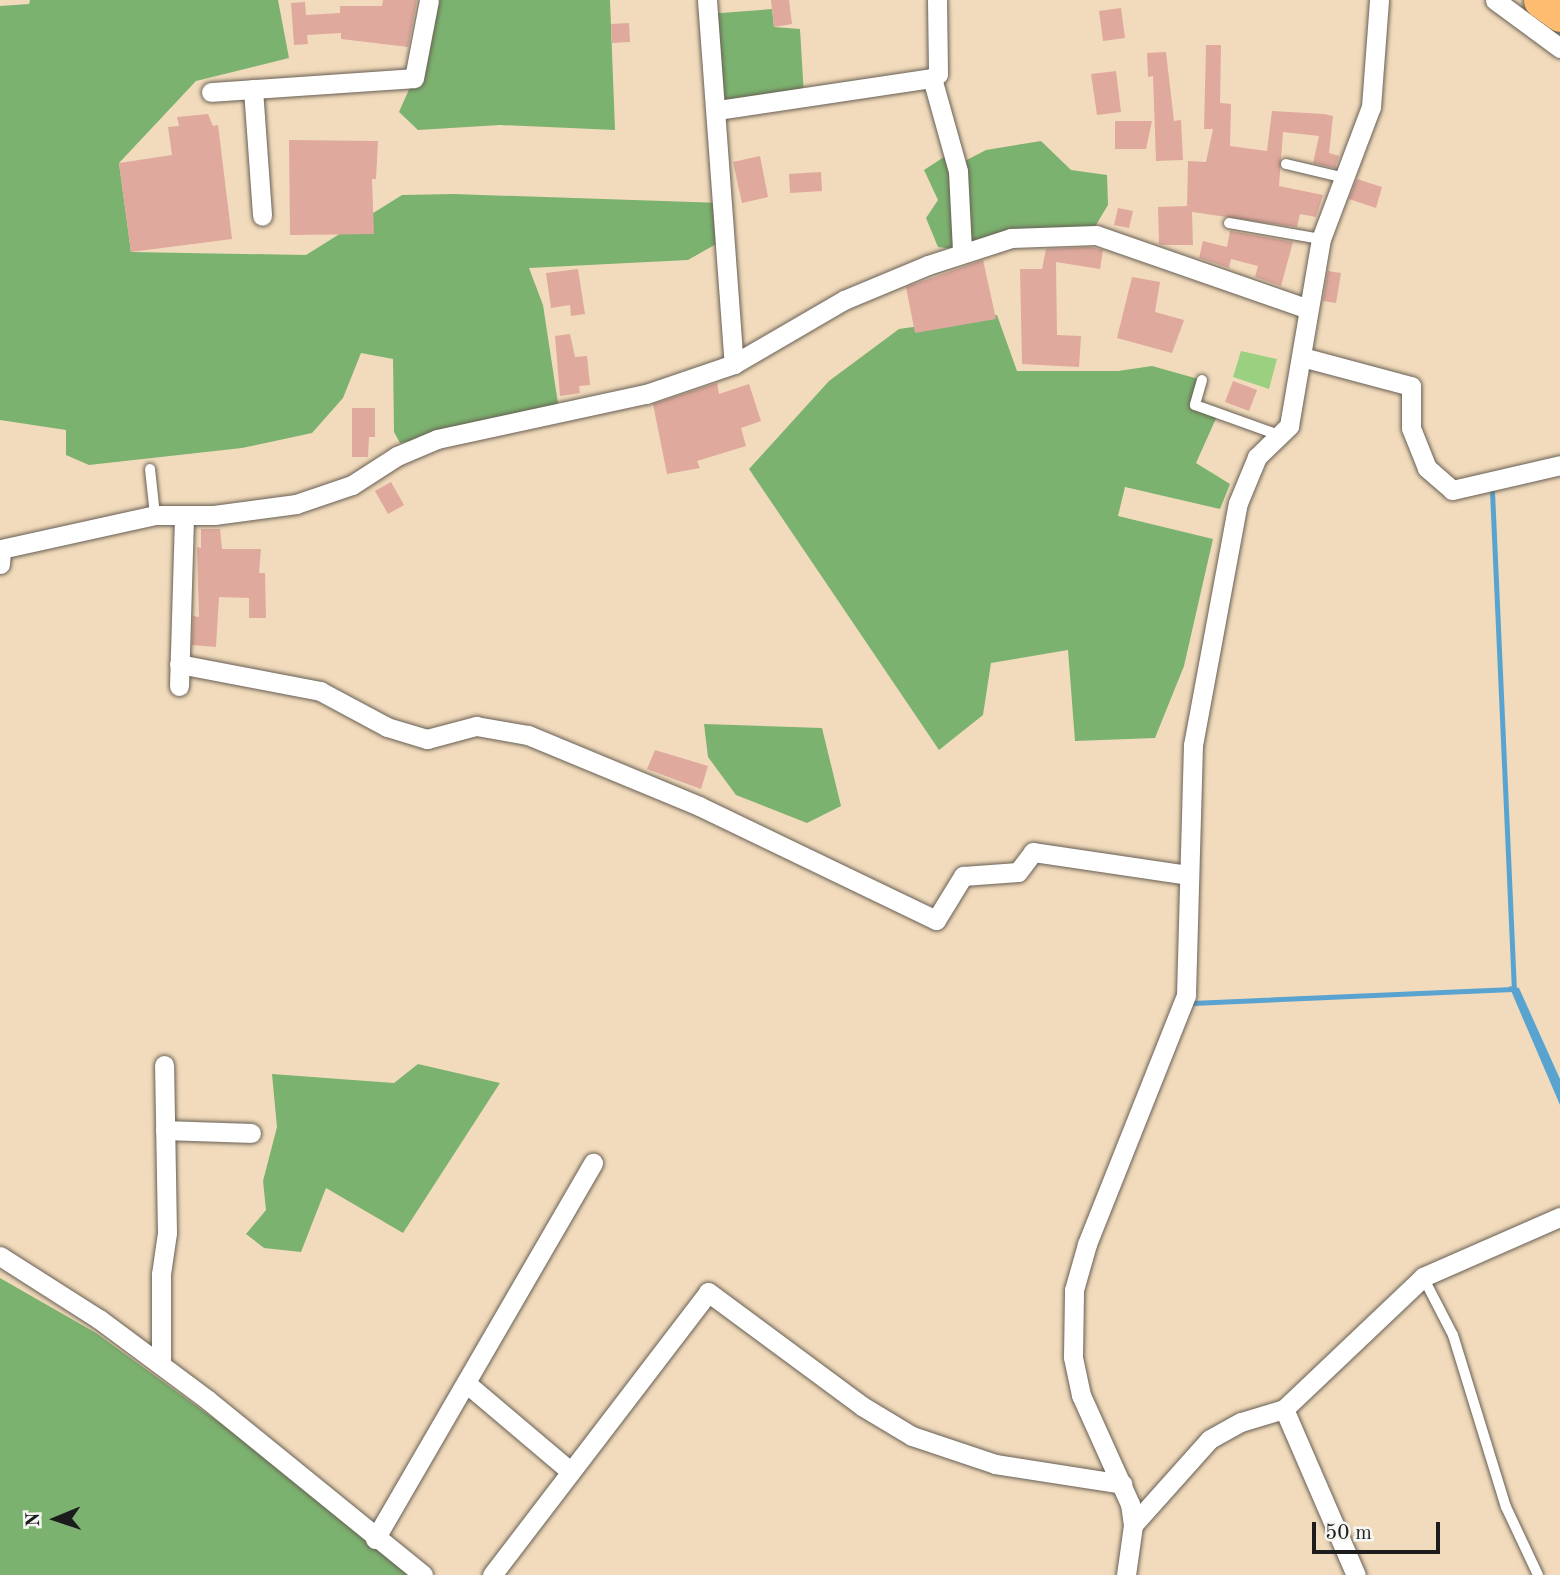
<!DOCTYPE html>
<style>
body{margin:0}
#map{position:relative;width:1560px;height:1575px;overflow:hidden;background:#f2dbbc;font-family:"Old Standard TT",serif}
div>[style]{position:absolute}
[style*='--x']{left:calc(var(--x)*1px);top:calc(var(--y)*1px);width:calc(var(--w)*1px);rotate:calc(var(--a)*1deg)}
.green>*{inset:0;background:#9bd081}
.forest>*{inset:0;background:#7cb26f}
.water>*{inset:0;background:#59a3d1}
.stream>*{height:5px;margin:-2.5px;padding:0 2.5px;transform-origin:2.5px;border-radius:2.5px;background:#59a3d1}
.building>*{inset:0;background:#dfa99d}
.roads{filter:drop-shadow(0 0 2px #675f54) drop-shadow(0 0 2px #675f54)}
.lane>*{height:10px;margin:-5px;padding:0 5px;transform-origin:5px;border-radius:5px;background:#fff}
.street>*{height:19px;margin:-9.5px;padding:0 9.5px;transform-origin:9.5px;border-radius:9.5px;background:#fff}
.highway>*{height:35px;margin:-17.5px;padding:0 17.5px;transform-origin:17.5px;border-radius:17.5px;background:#febc70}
span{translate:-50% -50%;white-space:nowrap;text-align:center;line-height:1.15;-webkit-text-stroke:5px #f6f6f2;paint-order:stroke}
.north{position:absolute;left:21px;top:1484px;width:70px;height:70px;-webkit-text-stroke:5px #f6f6f2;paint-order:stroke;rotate:268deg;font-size:19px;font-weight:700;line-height:28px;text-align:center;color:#1c1c1c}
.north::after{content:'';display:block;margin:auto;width:24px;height:32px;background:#1c1c1c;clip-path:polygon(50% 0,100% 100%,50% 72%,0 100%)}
.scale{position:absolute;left:1312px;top:1522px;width:128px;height:32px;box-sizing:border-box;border:4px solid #1c1c1c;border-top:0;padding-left:9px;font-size:21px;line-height:24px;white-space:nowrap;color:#1c1c1c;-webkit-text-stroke:5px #f6f6f2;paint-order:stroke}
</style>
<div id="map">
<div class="green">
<i style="clip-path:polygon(1241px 351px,1277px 359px,1269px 389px,1233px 377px)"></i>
</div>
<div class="forest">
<i style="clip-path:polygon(30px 0,278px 0,289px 58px,196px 81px,119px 163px,131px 252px,306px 255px,402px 195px,454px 194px,722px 203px,725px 239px,688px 260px,529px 268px,543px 305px,559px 410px,400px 443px,394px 432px,393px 359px,361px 353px,343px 398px,312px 433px,242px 448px,89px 465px,66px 455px,66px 430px,0 420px,0 6px,29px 4px)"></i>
<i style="clip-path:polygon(422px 0,610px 0,615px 130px,500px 125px,418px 130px,399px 112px,414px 78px)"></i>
<i style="clip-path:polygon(772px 9px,774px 27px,800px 29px,804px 96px,724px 109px,708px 14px)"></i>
<i style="clip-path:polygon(1041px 141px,1071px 170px,1107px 175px,1108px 205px,1090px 235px,962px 250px,938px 247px,926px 218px,938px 200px,924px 170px,947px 155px,957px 165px,986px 150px)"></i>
<i style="clip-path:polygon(997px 315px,1017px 371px,1118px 371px,1152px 366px,1202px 380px,1195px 405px,1218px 414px,1196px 463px,1230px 484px,1220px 509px,1125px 487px,1118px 516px,1213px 539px,1184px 666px,1155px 738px,1075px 741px,1068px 650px,991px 663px,983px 715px,939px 750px,749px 469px,829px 381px,899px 329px)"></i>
<i style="clip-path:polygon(704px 724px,822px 728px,841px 806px,807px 823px,736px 795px,708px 757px)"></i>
<i style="clip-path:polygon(418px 1064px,500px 1083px,403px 1233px,326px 1188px,301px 1252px,264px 1248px,246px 1234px,266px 1210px,263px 1181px,277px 1127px,272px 1074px,394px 1083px)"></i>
<i style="clip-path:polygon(0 1278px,96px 1333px,429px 1575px,0 1575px)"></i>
</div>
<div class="water">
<i style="clip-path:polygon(1509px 986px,1519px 988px,1560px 1079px,1560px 1105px)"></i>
</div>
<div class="stream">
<i style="--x:1492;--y:491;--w:500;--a:87.48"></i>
<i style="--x:1192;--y:1003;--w:321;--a:-2.5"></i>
</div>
<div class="building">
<i style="clip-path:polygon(383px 0,417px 0,408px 47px,341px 39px,341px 33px,307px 35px,308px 44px,294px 45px,291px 3px,305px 2px,306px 15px,340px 13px,340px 6px,382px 6px)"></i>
<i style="clip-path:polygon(771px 0,789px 0,792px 24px,774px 27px)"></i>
<i style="clip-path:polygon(1121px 8px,1125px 38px,1103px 41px,1099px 11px)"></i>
<i style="clip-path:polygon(629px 23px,630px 42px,612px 43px,611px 24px)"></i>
<i style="clip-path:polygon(1206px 45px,1221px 45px,1220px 103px,1231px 104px,1230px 146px,1267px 151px,1272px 111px,1324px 114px,1333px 116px,1329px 153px,1339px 156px,1335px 168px,1313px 163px,1319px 136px,1283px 132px,1279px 186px,1323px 195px,1316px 217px,1300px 214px,1297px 227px,1192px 212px,1193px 245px,1163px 245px,1159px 244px,1158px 207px,1187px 206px,1188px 161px,1206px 162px,1213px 129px,1204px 129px)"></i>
<i style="clip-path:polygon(1166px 52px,1174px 121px,1181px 120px,1183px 160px,1156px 161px,1153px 76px,1148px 77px,1147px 53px)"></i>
<i style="clip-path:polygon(1116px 71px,1121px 112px,1097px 115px,1091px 74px)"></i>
<i style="clip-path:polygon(208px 114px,213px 126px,218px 125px,232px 239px,131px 252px,119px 163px,172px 155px,168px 127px,179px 126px,177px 117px)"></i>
<i style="clip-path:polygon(1115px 121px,1152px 121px,1146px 149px,1115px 149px)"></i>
<i style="clip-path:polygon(289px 140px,378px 141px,376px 179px,372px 179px,374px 234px,290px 235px)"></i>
<i style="clip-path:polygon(760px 156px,768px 197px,742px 203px,733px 162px)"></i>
<i style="clip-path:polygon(821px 172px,822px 191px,790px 193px,789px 174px)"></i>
<i style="clip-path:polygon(1357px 179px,1382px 187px,1376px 208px,1349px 199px)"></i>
<i style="clip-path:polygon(1118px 208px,1133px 211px,1129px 228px,1114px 225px)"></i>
<i style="clip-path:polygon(1230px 231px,1293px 242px,1281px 286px,1255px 277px,1258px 266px,1231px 259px,1229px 268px,1199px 258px,1203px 241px,1227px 247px)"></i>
<i style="clip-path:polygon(1090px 247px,1103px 250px,1100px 269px,1056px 262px,1057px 335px,1081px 336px,1079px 367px,1022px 364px,1020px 269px,1042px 269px,1046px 249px)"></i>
<i style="clip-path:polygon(983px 260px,996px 319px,915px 333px,906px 287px)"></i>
<i style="clip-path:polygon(578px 269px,585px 314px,571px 316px,570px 305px,551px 308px,546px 273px)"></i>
<i style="clip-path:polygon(1328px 271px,1341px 273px,1336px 303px,1323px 301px)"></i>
<i style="clip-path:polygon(1132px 277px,1160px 282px,1155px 312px,1184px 320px,1172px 353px,1117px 338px)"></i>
<i style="clip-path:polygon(570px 334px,575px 357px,587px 356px,590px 385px,579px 386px,580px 393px,560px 396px,555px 336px)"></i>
<i style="clip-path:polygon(1233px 381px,1257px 390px,1249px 411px,1225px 402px)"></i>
<i style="clip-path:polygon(717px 383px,719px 394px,749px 384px,761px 421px,741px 428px,746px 446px,697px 461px,700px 468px,667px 474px,653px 404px)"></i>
<i style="clip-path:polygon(352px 408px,375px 408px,375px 437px,369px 437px,368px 457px,352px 457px)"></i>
<i style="clip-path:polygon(391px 482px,404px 505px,388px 514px,375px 491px)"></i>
<i style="clip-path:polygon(201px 529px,220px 529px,222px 549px,261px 549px,259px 573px,265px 573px,266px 618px,249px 618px,249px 598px,219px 597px,216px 647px,192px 645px,193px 616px,199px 617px,197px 547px,201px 548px)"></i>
<i style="clip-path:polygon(655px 750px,708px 766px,701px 789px,647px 769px)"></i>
</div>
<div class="roads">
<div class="lane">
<i style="--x:1286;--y:164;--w:57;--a:13.3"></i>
<i style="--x:1229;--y:223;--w:93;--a:9.9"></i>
<i style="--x:1202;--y:380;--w:26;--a:106"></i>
<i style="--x:1195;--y:405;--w:89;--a:19.7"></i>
<i style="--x:150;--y:469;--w:46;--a:83.8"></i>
<i style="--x:1423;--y:1277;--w:65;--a:62.7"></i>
<i style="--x:1453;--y:1335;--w:180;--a:72.9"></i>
<i style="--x:1506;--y:1507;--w:75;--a:64.8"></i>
</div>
<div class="street">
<i style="--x:707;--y:0;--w:365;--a:85.8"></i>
<i style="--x:937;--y:0;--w:74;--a:89.2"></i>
<i style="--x:938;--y:74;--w:7;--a:146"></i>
<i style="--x:932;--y:78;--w:97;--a:74.4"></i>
<i style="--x:958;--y:171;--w:79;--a:87.1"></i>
<i style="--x:1495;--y:0;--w:81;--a:36.4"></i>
<i style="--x:253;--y:89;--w:127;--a:85.9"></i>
<i style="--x:211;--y:92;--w:203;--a:-3.9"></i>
<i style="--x:414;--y:78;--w:79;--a:-79.1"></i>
<i style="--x:718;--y:110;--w:216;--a:-8.5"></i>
<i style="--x:1302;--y:357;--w:113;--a:14.9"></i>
<i style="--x:1411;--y:386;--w:42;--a:90"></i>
<i style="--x:1411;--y:428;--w:43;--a:68.2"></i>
<i style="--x:1427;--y:468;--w:33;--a:41"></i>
<i style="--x:1452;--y:490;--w:111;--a:-13"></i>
<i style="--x:0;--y:564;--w:15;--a:-86"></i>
<i style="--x:1;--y:549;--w:158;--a:-12.4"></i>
<i style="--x:155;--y:515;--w:59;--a:0"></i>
<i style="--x:214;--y:515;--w:83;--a:-7.6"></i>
<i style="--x:296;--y:504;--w:59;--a:-18.7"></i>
<i style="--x:352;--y:485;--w:54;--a:-32.8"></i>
<i style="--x:397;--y:456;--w:43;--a:-23"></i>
<i style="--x:437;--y:439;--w:214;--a:-12.2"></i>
<i style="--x:646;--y:394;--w:93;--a:-18.8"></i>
<i style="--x:734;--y:364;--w:127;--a:-30.2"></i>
<i style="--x:844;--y:300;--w:91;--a:-22.6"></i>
<i style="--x:928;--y:265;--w:87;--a:-18"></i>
<i style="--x:1011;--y:238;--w:85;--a:-2"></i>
<i style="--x:1096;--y:235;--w:225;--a:19.2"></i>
<i style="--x:179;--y:664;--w:144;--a:10.8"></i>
<i style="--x:320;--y:691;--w:76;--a:28.2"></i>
<i style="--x:387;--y:727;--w:42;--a:16.7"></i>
<i style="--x:427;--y:739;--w:51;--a:-14.9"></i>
<i style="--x:476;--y:726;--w:53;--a:9.8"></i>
<i style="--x:528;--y:735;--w:185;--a:22.5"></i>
<i style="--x:699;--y:806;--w:263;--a:25.7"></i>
<i style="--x:936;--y:920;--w:52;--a:-58.5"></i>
<i style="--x:963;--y:876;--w:55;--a:-4.2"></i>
<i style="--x:1018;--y:872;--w:25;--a:-53"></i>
<i style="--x:1033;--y:852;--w:157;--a:8.4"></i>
<i style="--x:179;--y:686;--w:170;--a:-88.3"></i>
<i style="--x:165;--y:1130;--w:86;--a:2"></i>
<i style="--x:0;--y:1256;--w:117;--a:32.5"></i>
<i style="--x:99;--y:1319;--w:136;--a:36.6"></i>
<i style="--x:208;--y:1400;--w:277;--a:39.1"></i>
<i style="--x:161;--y:1365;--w:91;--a:-90"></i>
<i style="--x:161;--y:1274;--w:41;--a:-81.7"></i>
<i style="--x:167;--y:1233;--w:168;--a:-91"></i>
<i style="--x:466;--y:1383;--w:135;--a:40.2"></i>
<i style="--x:1284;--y:1409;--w:181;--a:66.6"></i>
<i style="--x:1133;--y:1525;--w:115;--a:-48.2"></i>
<i style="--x:1210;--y:1439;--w:35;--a:-29"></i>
<i style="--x:1241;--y:1422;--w:45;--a:-16.8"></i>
<i style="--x:1284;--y:1409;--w:192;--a:-43.5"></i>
<i style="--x:1423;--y:1277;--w:150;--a:-23.7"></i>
<i style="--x:375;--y:1539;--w:435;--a:-59.9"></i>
<i style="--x:492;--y:1575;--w:356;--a:-52.6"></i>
<i style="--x:708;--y:1292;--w:192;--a:36.5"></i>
<i style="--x:862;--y:1406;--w:58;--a:31"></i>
<i style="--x:912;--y:1436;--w:88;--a:18.6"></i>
<i style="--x:995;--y:1464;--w:129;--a:8.9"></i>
<i style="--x:1126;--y:1575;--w:50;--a:-82"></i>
<i style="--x:1133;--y:1525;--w:21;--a:-98"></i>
<i style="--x:1130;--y:1504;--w:120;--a:-114.2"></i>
<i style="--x:1081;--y:1395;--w:39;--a:-102"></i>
<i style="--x:1073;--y:1357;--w:67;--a:-89.1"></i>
<i style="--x:1074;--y:1290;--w:48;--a:-74.2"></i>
<i style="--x:1087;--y:1244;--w:268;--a:-68.3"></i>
<i style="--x:1186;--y:995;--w:250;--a:-88.4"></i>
<i style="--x:1193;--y:745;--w:246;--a:-79.5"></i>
<i style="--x:1238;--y:503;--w:50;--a:-67.6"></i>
<i style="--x:1257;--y:457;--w:45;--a:-44.1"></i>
<i style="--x:1289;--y:426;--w:190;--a:-80.3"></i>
<i style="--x:1321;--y:239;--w:141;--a:-69.3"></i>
<i style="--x:1371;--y:107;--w:107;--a:-85.7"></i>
</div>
<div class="highway">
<i style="--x:1541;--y:0;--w:24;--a:36"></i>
</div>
</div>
<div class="north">N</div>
<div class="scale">50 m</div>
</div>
